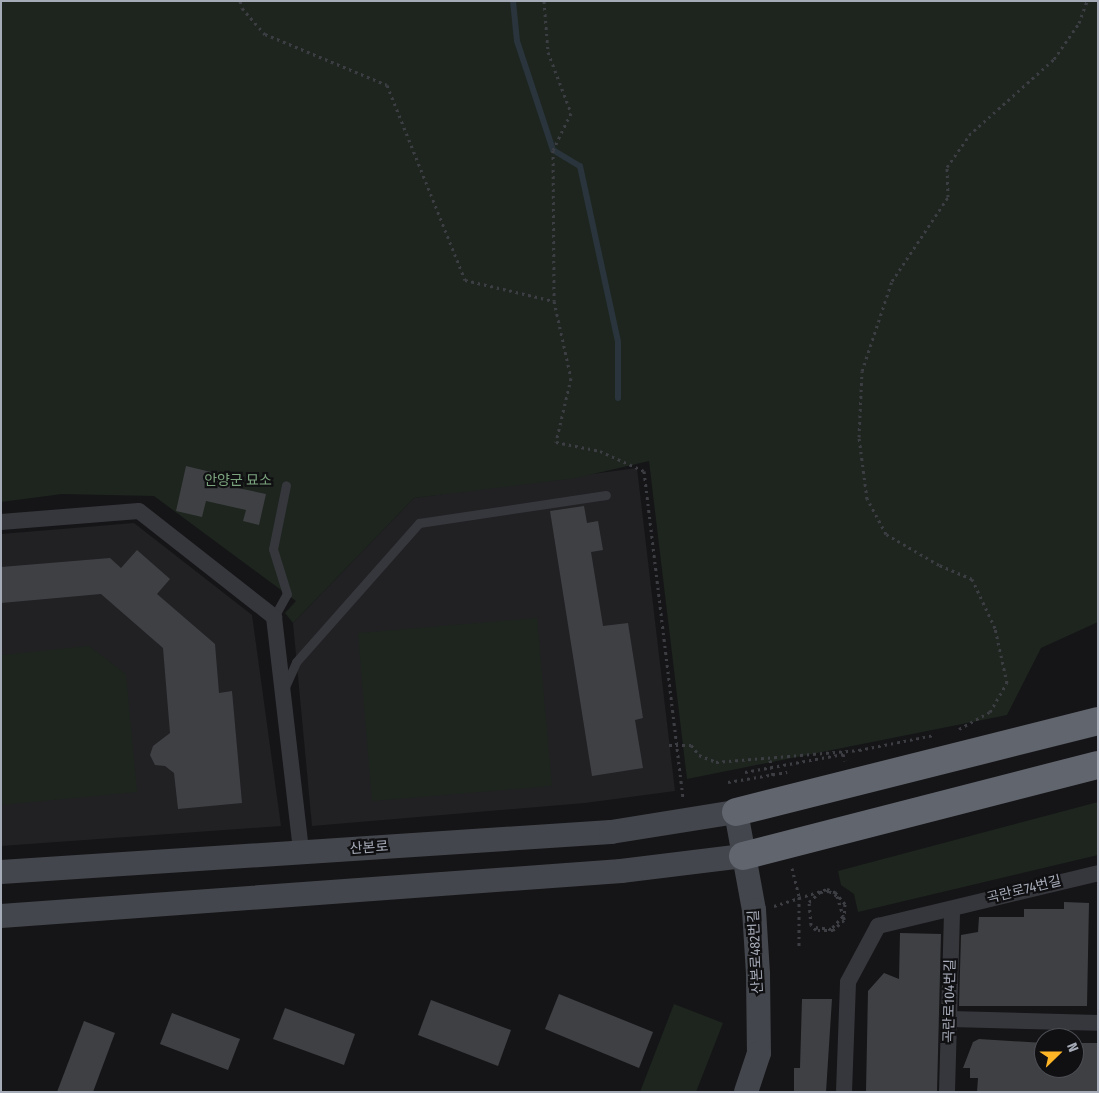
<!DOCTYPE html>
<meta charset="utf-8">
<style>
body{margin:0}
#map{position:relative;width:1099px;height:1093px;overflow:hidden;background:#151517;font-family:"Fira Sans Condensed","Noto Sans KR",sans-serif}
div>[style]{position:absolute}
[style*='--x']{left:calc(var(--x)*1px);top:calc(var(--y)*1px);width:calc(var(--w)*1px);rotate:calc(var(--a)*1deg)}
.built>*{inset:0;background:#212124}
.green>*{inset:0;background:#1d251e}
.stream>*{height:6px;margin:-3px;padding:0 3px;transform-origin:3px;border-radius:3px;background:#2a343c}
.building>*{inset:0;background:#3f4044}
.path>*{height:3px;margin-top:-1.5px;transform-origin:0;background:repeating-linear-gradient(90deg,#3c3e43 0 2.5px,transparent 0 6.5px)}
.lane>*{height:9px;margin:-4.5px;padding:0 4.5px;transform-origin:4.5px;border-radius:4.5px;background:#36373c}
.street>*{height:16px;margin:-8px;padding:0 8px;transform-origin:8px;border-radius:8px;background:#36373c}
.secondary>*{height:24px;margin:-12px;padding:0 12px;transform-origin:12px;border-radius:12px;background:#43464c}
.highway>*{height:28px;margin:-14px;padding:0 14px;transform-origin:14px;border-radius:14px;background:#61656e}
span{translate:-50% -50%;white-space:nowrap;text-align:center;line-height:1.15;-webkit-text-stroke:4.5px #101012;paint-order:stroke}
.park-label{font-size:14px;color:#7ba47e}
.street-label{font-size:14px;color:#a6abb8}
.frame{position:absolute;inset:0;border:2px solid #a6abb8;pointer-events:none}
.north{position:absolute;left:1034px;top:1028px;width:50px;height:50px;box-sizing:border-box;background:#101012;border:1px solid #4c4e54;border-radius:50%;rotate:68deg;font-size:14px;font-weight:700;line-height:20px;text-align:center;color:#a6abb8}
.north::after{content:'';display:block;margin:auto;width:18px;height:22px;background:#feb526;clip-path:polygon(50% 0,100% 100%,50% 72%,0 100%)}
</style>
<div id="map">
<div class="built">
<i style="clip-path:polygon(637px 468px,675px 791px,585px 803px,312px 826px,293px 623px,414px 498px)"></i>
<i style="clip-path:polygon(134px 523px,252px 615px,281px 826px,1px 846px,1px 534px)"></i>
</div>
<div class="green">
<i style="clip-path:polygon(1px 1px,1098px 1px,1098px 622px,1041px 648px,1007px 715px,687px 779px,649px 461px,576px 478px,414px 498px,293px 623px,285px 613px,296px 601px,154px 496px,62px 494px,1px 502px)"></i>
<i style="clip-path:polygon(537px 618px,552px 786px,372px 801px,358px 633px)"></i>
<i style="clip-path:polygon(89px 646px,126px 674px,137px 792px,1px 805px,1px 655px)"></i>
<i style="clip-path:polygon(1098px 802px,1098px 855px,858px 912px,854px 894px,841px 885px,838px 871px)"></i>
<i style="clip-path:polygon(674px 1004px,723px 1023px,696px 1092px,640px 1092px)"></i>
</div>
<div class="stream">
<i style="--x:513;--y:1;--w:40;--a:84.3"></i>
<i style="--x:517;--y:41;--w:115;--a:71.7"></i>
<i style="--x:553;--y:150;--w:31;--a:31"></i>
<i style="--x:580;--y:166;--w:180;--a:77.8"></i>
<i style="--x:618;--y:342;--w:56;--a:90"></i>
</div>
<div class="building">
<i style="clip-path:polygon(186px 466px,240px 479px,238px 488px,266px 494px,259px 525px,243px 521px,246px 510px,206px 501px,202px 517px,176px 511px)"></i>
<i style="clip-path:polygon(584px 506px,587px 523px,598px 521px,603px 550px,591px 552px,603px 626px,628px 623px,643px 718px,635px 720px,643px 768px,592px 776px,550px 511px)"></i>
<i style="clip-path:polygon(137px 550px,170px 579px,157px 594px,215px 644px,219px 693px,232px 691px,242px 803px,178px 809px,174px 773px,165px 766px,155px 765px,150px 755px,153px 746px,170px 733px,163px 648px,101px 594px,1px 603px,1px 567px,110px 558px,121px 568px)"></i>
<i style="clip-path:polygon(1064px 902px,1089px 903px,1087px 1006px,959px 1006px,961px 935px,978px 932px,979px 917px,1024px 917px,1024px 909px,1064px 909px)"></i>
<i style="clip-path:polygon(900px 933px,941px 934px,937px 1092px,866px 1092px,868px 991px,884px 973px,899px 979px)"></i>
<i style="clip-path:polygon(559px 994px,653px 1032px,639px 1068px,545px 1029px)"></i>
<i style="clip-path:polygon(802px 999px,832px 999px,826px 1092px,794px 1092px,794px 1068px,800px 1068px)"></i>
<i style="clip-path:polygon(431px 1000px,511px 1030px,498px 1066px,418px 1035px)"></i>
<i style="clip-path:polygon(285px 1008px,355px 1034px,344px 1065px,273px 1039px)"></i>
<i style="clip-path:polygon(172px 1013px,240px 1039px,228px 1070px,160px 1044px)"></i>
<i style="clip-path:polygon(84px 1021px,115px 1033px,93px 1092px,57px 1092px)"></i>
<i style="clip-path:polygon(979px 1039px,1044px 1043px,1044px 1068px,1074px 1068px,1074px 1043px,1098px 1043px,1098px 1092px,977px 1092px,978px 1078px,970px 1078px,970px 1068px,963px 1068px,973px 1042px)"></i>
</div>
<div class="path">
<i style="--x:240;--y:1;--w:7;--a:74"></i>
<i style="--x:242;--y:8;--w:35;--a:49"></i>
<i style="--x:265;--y:34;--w:132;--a:22.7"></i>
<i style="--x:387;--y:85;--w:210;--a:68.2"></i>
<i style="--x:465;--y:280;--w:91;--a:13.3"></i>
<i style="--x:544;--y:1;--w:51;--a:85.5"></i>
<i style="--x:548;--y:52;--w:65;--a:69.3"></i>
<i style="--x:571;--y:113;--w:41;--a:115.9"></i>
<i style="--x:553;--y:150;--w:151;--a:89.6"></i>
<i style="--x:554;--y:301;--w:79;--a:77.6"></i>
<i style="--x:571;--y:378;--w:66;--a:103.2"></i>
<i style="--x:556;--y:442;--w:45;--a:11.6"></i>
<i style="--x:600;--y:451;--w:48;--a:24.4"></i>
<i style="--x:644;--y:471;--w:329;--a:83.2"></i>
<i style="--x:959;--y:729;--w:35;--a:-29"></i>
<i style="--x:990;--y:712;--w:34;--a:-60"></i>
<i style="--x:1007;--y:683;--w:56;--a:-102.3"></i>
<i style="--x:995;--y:628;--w:54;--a:-115.1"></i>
<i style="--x:972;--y:579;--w:36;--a:-157"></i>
<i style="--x:939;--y:565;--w:61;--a:-149.7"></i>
<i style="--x:886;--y:534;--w:40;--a:-118"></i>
<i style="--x:867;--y:499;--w:63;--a:-97.4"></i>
<i style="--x:859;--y:437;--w:66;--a:-87.4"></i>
<i style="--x:862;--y:371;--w:95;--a:-71.6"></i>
<i style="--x:892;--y:281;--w:101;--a:-56.3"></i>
<i style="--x:948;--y:197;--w:30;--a:-92"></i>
<i style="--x:947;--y:167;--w:39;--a:-55"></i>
<i style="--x:969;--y:135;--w:114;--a:-41.8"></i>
<i style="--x:1054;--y:59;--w:44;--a:-55.2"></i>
<i style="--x:1079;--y:23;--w:23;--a:-70"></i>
<i style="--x:669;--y:745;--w:22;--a:0"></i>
<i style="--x:691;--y:745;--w:13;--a:51"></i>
<i style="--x:699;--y:755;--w:18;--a:22"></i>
<i style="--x:716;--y:762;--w:144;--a:-4.8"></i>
<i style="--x:859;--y:750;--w:76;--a:-11.3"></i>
<i style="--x:770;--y:760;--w:16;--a:79"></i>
<i style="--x:745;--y:772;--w:100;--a:-10.4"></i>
<i style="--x:843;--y:754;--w:7;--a:74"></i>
<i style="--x:728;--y:782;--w:60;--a:-9.6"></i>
<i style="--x:792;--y:868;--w:30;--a:76"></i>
<i style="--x:799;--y:897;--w:50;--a:90"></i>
<i style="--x:774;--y:906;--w:56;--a:-17.8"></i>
<i style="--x:827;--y:889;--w:9;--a:21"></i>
<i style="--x:835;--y:892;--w:16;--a:50"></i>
<i style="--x:845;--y:904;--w:16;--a:94"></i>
<i style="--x:844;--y:920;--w:15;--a:138"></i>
<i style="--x:833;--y:930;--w:17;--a:180"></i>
<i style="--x:816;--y:930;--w:7;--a:-135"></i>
<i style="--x:811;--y:925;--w:23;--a:-95"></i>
<i style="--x:809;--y:902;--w:15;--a:-42"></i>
<i style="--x:820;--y:892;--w:9;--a:-6"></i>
<i style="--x:829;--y:891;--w:9;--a:32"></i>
<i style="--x:837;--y:896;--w:21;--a:73"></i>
<i style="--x:843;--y:916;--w:18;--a:133"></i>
<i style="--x:831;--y:929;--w:16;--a:-173"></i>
</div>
<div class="lane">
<i style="--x:274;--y:617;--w:26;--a:-61"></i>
<i style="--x:287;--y:594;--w:47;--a:-107.3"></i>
<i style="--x:273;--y:549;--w:65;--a:-78.5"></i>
<i style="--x:285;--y:687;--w:27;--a:-66"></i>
<i style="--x:296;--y:662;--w:186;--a:-48.5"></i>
<i style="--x:419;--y:523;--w:189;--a:-8.5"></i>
</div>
<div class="street">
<i style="--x:1;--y:522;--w:138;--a:-4.6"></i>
<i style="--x:139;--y:511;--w:172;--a:38.1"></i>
<i style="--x:274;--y:617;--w:237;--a:83.4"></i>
<i style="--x:950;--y:1019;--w:148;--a:1.5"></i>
<i style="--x:844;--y:1092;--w:110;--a:-87.9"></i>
<i style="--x:848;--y:982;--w:64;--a:-61.8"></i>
<i style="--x:878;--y:926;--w:226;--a:-13.5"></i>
<i style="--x:947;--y:1092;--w:182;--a:-88.4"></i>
</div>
<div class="secondary">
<i style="--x:1;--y:872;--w:611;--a:-3.75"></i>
<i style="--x:611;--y:832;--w:127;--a:-9.1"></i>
<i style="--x:736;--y:812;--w:100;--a:79.6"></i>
<i style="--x:754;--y:910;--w:64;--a:86.4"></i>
<i style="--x:758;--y:974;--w:79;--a:89.3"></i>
<i style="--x:759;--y:1053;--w:41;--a:108.4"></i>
<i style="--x:1;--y:916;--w:622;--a:-4.15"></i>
<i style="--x:621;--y:871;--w:123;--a:-7"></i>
</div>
<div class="highway">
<i style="--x:736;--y:812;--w:373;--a:-14.1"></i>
<i style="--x:743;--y:856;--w:366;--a:-14.4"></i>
</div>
<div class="park-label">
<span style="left:238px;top:481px">안양군 묘소</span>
</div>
<div class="street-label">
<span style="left:369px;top:848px;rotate:-4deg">산본로</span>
<span style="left:1024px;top:890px;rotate:-14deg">곡란로74번길</span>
<span style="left:756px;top:952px;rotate:-93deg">산본로482번길</span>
<span style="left:950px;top:1001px;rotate:-89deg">곡란로104번길</span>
</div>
<div class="frame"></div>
<div class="north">N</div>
</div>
